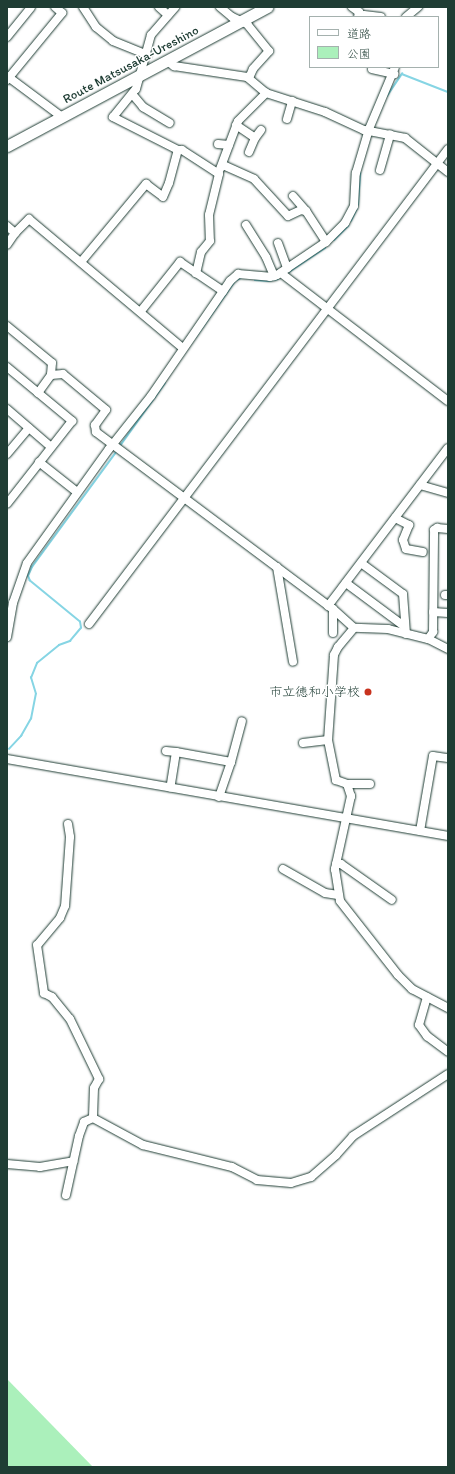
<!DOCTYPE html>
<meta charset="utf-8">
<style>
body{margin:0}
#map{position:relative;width:455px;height:1474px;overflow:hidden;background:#fff;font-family:Itim,"Klee One",sans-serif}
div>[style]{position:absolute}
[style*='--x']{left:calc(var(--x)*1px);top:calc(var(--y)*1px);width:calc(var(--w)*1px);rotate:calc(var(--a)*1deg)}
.green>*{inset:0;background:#abf0bb}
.stream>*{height:1.5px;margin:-0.75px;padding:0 0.75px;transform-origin:0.75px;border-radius:0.75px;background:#86d5e4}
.roads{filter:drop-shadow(0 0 1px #1f3d34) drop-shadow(0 0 1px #1f3d34)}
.minor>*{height:8px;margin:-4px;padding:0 4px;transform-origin:4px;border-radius:4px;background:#fff}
.major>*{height:11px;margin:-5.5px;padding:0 5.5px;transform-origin:5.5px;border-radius:5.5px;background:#fff}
.dots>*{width:11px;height:11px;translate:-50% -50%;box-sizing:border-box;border:2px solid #fff;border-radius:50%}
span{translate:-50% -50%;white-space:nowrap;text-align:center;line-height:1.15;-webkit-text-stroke:3px #fff;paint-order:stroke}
.street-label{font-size:13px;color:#1f3d34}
.poi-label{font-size:13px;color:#1f3d34}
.right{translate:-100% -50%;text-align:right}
.frame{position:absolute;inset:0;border:8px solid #1f3d34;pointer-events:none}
.legend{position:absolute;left:309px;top:16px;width:130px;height:52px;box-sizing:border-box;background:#fff;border:1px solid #a5b1ae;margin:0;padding:5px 7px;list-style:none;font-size:12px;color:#1f3d34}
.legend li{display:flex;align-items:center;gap:8px;height:20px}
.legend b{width:20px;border:1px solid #a5b1ae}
</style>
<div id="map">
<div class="green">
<i style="clip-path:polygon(7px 1379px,93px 1467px,7px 1467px)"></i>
</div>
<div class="stream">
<i style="--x:387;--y:96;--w:27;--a:-56"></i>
<i style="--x:402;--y:74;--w:49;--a:21.4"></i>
<i style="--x:358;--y:205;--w:32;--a:-86"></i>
<i style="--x:351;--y:221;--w:14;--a:-65"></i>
<i style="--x:334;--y:240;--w:20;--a:-45"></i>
<i style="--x:286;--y:274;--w:47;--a:-33.7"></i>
<i style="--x:255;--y:280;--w:13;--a:4"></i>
<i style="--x:268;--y:281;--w:10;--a:-11"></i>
<i style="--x:195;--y:338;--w:70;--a:-54.9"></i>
<i style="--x:235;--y:281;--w:7;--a:-27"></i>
<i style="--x:120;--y:446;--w:77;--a:-54.5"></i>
<i style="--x:9;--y:749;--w:18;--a:-47"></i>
<i style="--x:21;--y:736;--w:20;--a:-60"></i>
<i style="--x:31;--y:719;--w:25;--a:-79"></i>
<i style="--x:36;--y:694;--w:17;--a:-107"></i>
<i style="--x:31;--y:678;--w:16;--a:-68"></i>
<i style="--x:37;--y:663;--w:28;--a:-39"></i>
<i style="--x:59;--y:645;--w:12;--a:-20"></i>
<i style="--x:70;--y:641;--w:17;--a:-50"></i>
<i style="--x:81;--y:628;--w:6;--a:-99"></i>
<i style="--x:80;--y:622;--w:65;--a:-140.6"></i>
<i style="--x:30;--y:581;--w:5;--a:-112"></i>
<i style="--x:28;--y:576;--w:10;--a:-66"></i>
<i style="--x:32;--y:567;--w:144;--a:-53.8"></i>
</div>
<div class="roads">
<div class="minor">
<i style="--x:83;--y:7;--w:24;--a:57"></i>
<i style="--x:96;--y:27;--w:22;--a:39"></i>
<i style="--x:113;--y:41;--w:37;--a:22"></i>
<i style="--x:159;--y:7;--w:12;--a:42"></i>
<i style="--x:220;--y:7;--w:16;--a:40"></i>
<i style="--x:232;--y:17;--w:17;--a:25"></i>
<i style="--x:247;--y:24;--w:35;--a:51"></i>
<i style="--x:269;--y:51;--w:24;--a:132"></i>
<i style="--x:253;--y:69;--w:10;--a:114"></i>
<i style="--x:352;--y:7;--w:9;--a:36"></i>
<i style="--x:359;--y:12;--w:5;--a:101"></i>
<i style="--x:364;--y:15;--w:17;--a:7"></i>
<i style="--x:406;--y:17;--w:16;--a:-40"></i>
<i style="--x:7;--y:37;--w:38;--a:-51"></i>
<i style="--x:167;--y:61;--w:9;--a:36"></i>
<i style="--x:174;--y:66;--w:74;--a:8.6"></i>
<i style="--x:247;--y:77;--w:25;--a:40"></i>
<i style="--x:266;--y:93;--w:62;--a:17.9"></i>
<i style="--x:325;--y:112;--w:43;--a:24.8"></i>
<i style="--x:364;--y:130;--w:42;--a:11"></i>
<i style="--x:405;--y:138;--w:55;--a:38.3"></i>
<i style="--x:372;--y:69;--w:23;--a:13"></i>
<i style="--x:7;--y:76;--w:69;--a:36.7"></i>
<i style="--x:7;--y:80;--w:87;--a:-50.6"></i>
<i style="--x:62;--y:13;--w:9;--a:-139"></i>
<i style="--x:133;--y:95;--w:16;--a:50"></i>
<i style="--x:143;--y:107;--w:31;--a:31"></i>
<i style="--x:287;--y:119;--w:19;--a:-74"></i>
<i style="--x:236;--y:125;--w:23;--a:34"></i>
<i style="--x:255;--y:138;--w:10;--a:-53"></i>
<i style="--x:218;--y:144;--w:11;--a:5"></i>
<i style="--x:178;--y:150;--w:4;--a:0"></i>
<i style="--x:182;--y:150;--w:44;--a:33"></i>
<i style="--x:219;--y:174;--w:42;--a:103.7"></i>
<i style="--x:209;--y:215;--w:26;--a:88"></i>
<i style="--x:210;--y:241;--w:14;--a:129"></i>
<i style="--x:201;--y:252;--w:22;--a:103"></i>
<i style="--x:249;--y:152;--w:15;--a:-67"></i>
<i style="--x:223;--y:165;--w:34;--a:24"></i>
<i style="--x:254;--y:179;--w:50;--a:47.4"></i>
<i style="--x:288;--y:216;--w:14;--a:-25"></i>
<i style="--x:301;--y:210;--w:5;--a:11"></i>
<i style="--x:306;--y:211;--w:37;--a:57"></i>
<i style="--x:220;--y:169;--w:51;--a:-69.4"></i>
<i style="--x:238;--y:121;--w:40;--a:-45"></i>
<i style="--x:380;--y:170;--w:37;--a:-74"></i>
<i style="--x:293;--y:196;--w:20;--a:49"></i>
<i style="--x:246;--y:225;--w:38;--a:58"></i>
<i style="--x:266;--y:257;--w:21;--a:67"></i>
<i style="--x:7;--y:226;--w:11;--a:41"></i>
<i style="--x:15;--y:233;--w:14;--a:124"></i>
<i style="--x:15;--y:233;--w:20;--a:-45"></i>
<i style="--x:29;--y:219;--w:201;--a:40"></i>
<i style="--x:278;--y:243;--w:27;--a:70"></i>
<i style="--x:81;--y:262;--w:102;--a:-50.2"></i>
<i style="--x:146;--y:184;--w:21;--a:37"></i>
<i style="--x:163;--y:197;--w:15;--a:-67"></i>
<i style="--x:169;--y:183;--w:34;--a:-75"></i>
<i style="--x:178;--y:150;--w:73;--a:-153.1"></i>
<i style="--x:113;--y:117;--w:36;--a:-51"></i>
<i style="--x:136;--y:89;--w:56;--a:-74.5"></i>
<i style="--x:151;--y:35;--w:37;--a:-49"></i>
<i style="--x:281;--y:273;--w:210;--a:37.5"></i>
<i style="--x:141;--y:311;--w:63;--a:-51.5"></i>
<i style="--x:180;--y:262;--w:52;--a:34"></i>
<i style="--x:7;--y:326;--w:58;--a:39.4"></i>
<i style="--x:52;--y:363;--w:12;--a:95"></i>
<i style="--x:51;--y:375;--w:12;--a:-5"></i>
<i style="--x:63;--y:374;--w:56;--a:39.9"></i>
<i style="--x:106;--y:410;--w:19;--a:126"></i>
<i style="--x:95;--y:425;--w:7;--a:82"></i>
<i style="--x:96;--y:432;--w:296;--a:36.8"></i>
<i style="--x:333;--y:609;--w:28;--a:42"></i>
<i style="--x:7;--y:367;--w:85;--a:39.7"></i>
<i style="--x:72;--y:421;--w:105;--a:128.1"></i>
<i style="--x:38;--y:393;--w:22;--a:-54"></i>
<i style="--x:7;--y:409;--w:57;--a:40.7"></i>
<i style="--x:7;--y:454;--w:34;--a:-50"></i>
<i style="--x:39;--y:462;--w:48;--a:38.3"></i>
<i style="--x:420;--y:485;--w:29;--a:16"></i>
<i style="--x:395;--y:518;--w:16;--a:27"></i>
<i style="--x:409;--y:525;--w:16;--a:112"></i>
<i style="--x:403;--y:540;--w:9;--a:72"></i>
<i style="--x:406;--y:549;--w:17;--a:10"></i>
<i style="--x:361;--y:563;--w:52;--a:36.4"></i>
<i style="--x:403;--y:594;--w:40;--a:85.7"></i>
<i style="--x:277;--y:567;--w:96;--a:80.4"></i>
<i style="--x:346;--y:583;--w:72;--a:36.6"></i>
<i style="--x:445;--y:595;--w:3;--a:0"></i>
<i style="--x:328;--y:606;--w:198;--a:-52.8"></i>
<i style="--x:333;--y:609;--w:24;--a:90"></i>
<i style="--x:433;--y:612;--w:15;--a:4"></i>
<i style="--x:89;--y:624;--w:595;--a:-52.92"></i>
<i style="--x:7;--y:637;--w:35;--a:-80"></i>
<i style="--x:13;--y:603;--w:42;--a:-70.7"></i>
<i style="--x:27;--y:563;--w:140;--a:-54.3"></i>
<i style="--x:109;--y:449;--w:68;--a:-51.6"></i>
<i style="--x:151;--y:396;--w:140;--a:-55.5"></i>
<i style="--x:230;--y:281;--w:11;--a:-41"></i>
<i style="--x:238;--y:274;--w:32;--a:5"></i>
<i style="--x:270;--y:277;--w:7;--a:-16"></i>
<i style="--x:277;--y:275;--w:59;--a:-34"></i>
<i style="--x:326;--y:242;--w:27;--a:-45"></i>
<i style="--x:345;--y:223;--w:19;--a:-62"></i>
<i style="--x:354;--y:206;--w:33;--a:-87"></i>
<i style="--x:356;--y:173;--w:46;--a:-73.5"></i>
<i style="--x:369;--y:129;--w:67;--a:-67.2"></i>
<i style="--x:428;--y:639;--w:9;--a:-54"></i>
<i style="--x:433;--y:632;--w:102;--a:-89.4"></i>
<i style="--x:434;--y:530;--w:4;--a:-34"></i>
<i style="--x:437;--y:528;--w:11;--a:5"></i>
<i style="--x:448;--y:649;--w:22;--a:-153"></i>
<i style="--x:428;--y:639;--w:41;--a:-166"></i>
<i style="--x:388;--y:629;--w:34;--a:-178"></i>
<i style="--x:354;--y:628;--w:25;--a:130"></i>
<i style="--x:338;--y:647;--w:9;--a:117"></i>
<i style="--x:334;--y:655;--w:85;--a:94"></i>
<i style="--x:328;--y:740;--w:41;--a:78.7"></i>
<i style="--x:336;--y:780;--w:12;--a:20"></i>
<i style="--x:347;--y:784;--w:13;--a:72"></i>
<i style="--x:351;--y:796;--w:75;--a:102.4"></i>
<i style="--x:335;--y:869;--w:32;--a:81"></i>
<i style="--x:340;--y:901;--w:94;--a:51.9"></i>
<i style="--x:398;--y:975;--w:20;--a:45"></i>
<i style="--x:412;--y:989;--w:41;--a:27.8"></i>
<i style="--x:303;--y:743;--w:25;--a:-7"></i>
<i style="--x:166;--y:751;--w:10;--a:6"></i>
<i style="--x:176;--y:752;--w:36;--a:99"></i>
<i style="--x:176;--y:752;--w:56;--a:10.3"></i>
<i style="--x:231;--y:762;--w:37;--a:109"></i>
<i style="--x:7;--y:759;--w:448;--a:9.9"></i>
<i style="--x:231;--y:762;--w:42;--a:-75"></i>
<i style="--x:347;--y:784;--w:23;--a:0"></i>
<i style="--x:68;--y:824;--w:13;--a:81"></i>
<i style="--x:70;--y:837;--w:69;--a:94.1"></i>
<i style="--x:65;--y:906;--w:13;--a:113"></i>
<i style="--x:60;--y:918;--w:35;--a:130"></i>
<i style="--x:37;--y:945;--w:49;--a:81.7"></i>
<i style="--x:44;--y:993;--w:9;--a:27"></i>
<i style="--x:52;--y:997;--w:28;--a:51"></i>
<i style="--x:70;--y:1019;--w:67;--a:64.2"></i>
<i style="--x:99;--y:1079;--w:10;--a:119"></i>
<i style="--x:94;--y:1088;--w:30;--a:92"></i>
<i style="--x:420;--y:831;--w:76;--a:-80.2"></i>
<i style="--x:433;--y:756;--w:15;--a:8"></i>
<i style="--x:336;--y:864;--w:5;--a:0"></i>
<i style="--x:341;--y:864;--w:62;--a:35.2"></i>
<i style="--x:283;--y:869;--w:48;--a:29.7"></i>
<i style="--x:325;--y:893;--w:13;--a:9"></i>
<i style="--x:427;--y:997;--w:29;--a:106"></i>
<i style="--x:419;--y:1025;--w:14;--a:54"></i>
<i style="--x:427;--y:1036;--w:26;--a:37"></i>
<i style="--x:93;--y:1118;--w:57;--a:28.4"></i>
<i style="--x:143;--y:1145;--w:92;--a:13.9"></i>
<i style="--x:232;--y:1167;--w:28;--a:27"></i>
<i style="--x:257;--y:1180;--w:34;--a:5"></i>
<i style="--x:291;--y:1183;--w:21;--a:-17"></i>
<i style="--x:311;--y:1177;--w:33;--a:-41"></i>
<i style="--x:336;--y:1155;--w:25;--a:-48"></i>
<i style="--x:353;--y:1136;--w:113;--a:-33.1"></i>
<i style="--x:7;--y:1164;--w:33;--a:5"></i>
<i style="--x:40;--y:1167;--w:34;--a:-10"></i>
<i style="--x:66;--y:1195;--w:60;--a:-77.6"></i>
<i style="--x:79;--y:1136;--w:15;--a:-70"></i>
<i style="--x:84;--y:1122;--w:10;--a:-24"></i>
</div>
<div class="major">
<i style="--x:7;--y:146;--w:295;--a:-28.1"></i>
</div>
</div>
<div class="dots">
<i style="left:368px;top:692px;background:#c8321e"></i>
</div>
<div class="street-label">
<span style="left:131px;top:65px;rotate:-28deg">Route Matsusaka-Ureshino</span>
</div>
<div class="poi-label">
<span class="right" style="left:360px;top:692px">市立徳和小学校</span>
</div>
<div class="frame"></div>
<ul class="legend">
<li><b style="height:5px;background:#fff"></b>道路</li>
<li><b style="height:11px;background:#abf0bb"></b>公園</li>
</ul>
</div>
